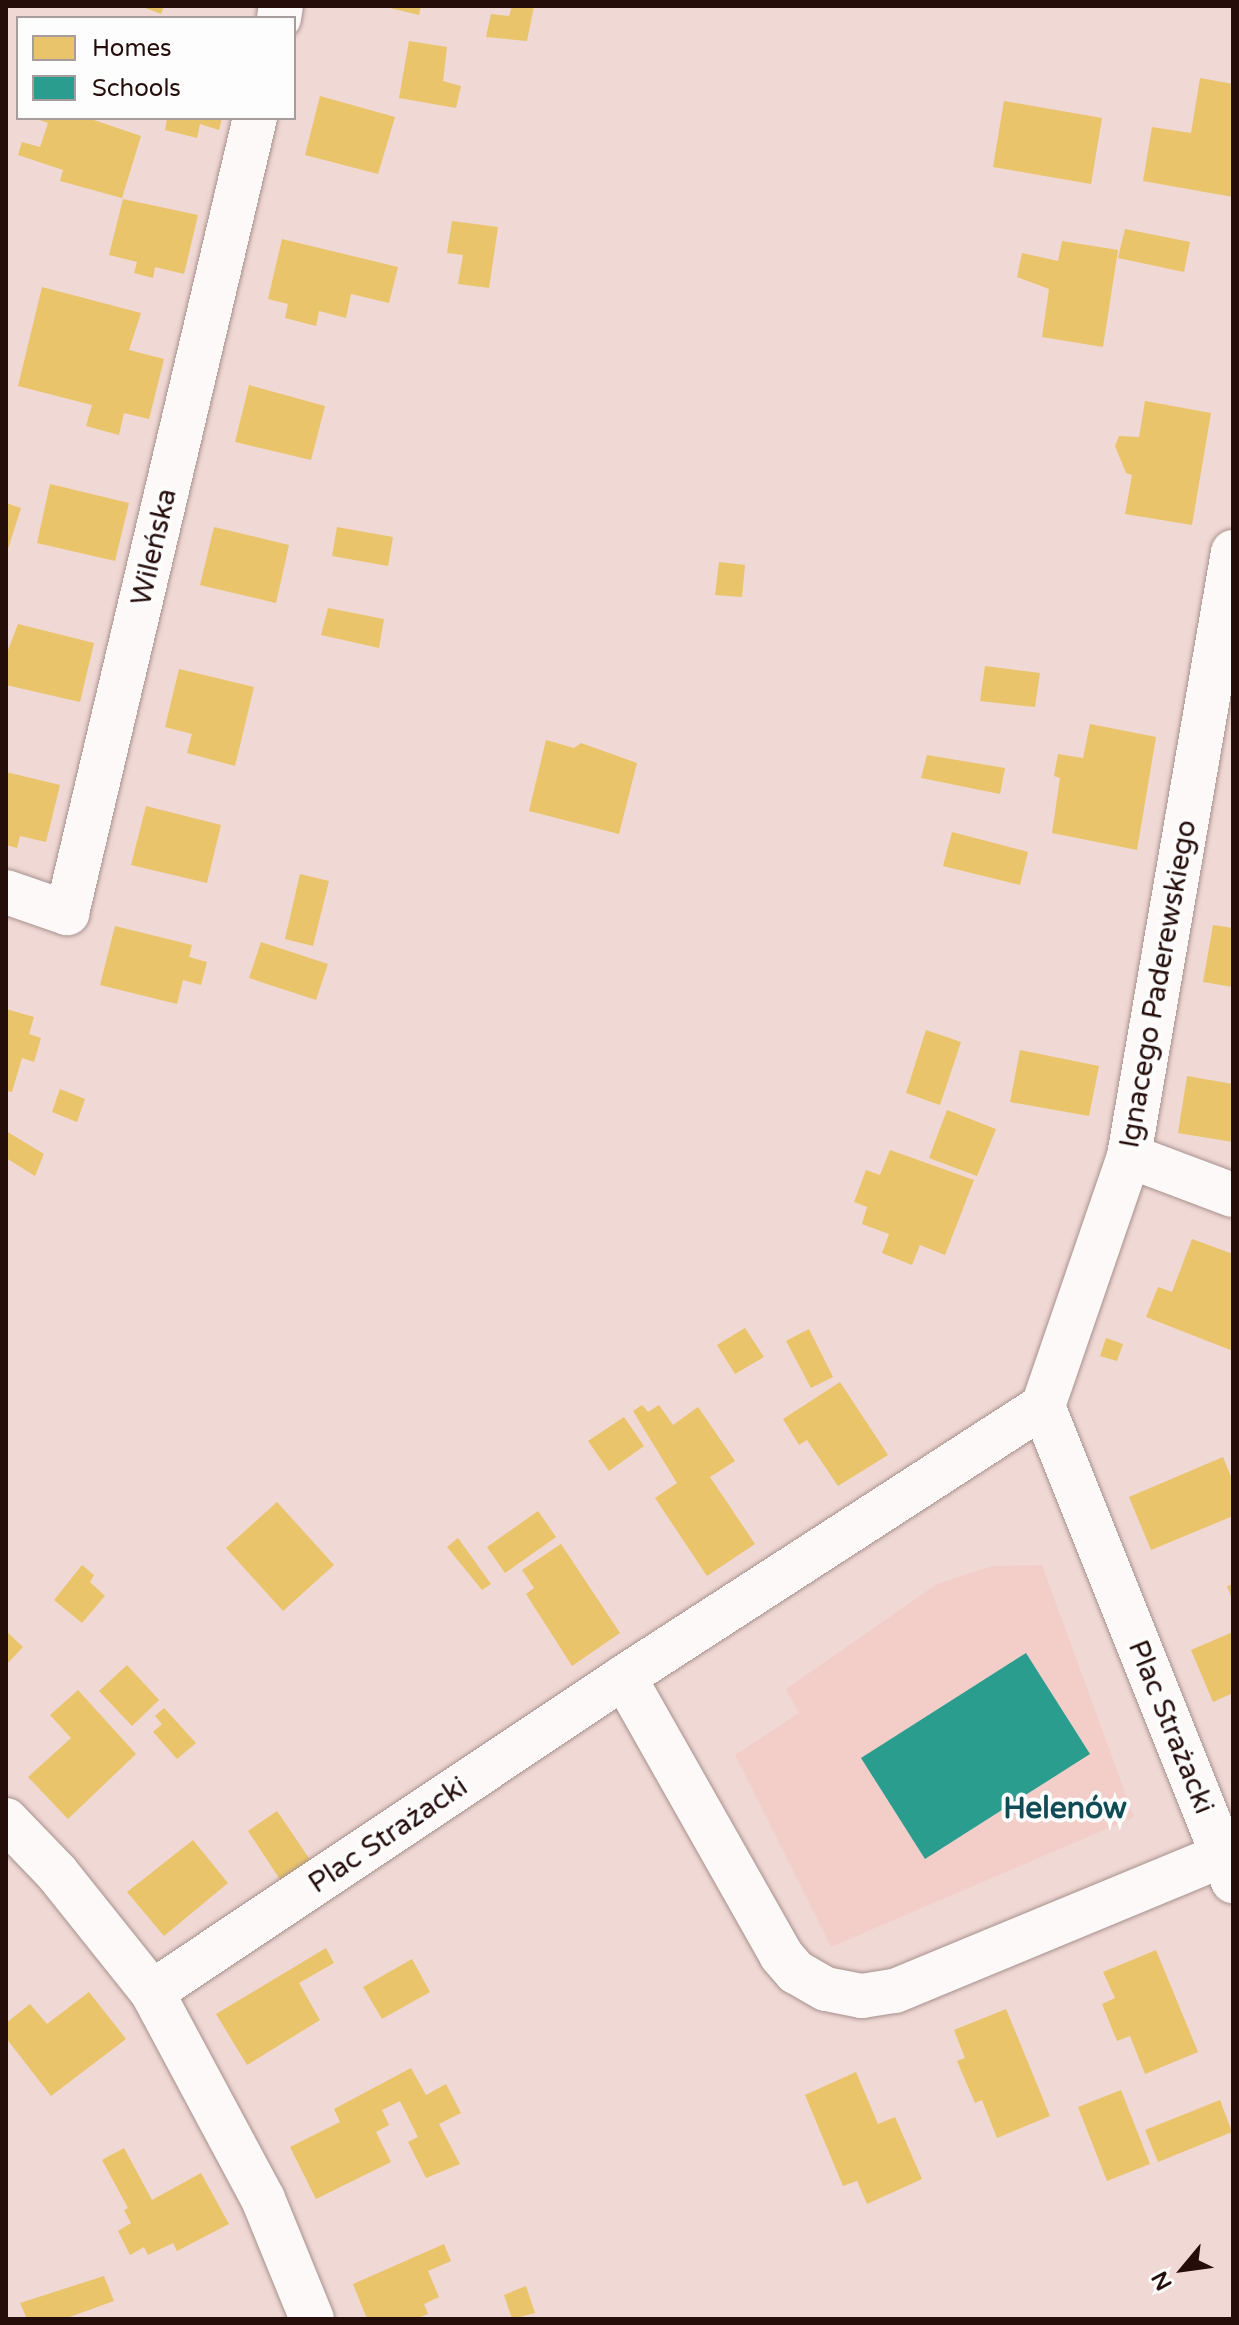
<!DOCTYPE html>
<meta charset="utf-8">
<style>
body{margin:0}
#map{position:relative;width:1239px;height:2325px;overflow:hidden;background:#f0d8d4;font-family:"Varela Round",sans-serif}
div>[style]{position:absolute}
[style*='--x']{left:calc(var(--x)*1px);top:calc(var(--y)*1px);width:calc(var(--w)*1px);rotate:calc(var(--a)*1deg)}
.built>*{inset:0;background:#f3cec8}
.homes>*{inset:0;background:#e9c46a}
.schools>*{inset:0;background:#2a9d8f}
.roads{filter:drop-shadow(0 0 2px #a7918d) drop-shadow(0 0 2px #a7918d)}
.minor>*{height:44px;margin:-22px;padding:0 22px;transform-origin:22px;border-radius:22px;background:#fdf9f9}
span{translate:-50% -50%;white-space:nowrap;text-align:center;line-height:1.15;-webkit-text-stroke:8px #fdfdfd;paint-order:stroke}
.street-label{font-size:28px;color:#250d0a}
.neighbourhood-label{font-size:30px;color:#104c55;font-weight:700}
.frame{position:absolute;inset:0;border:8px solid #250d0a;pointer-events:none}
.legend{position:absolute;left:16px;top:16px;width:280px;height:104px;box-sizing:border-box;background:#fdfdfd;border:2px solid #a79d9c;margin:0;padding:10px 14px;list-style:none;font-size:24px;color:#250d0a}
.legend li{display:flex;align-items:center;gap:16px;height:40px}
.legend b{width:40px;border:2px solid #a79d9c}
.north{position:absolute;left:1143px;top:2229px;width:80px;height:80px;-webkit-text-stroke:6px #fdfdfd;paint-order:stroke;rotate:241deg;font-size:22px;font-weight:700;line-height:32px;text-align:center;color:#250d0a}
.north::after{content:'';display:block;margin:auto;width:28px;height:36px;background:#250d0a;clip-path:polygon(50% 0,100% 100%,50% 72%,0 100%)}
</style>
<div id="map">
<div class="built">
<i style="clip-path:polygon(1042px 1565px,1134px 1817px,831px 1947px,735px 1755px,799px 1713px,786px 1689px,937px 1584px,992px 1566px)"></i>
</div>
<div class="homes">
<i style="clip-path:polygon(140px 6px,164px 6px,161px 14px)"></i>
<i style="clip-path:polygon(382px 6px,421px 6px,419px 15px)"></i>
<i style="clip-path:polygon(512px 6px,534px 6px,527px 41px,486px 37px,491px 14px,509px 16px)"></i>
<i style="clip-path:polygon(409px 41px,447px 47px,443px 81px,461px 86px,456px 108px,399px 98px)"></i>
<i style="clip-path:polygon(1200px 78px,1233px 84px,1233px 197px,1143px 181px,1152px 127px,1191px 133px)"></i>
<i style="clip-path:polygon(320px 96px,395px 117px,378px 174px,305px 155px)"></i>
<i style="clip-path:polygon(1004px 101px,1102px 118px,1091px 184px,993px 167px)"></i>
<i style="clip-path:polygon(34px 118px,88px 118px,141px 136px,122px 198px,60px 181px,63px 170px,18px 155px,22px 142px,40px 147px,48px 123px)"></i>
<i style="clip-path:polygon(167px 118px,222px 118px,219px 130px,200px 124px,197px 138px,165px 130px)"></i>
<i style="clip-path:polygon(123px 199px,198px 215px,184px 274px,155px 267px,153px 278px,134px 273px,137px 262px,109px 255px)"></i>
<i style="clip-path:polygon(452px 221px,498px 227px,489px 288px,458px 284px,463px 255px,447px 253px)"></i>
<i style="clip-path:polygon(1125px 229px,1190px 242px,1184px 272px,1118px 258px)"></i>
<i style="clip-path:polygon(282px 239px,398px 267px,389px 303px,351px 294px,346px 318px,319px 311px,316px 326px,285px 318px,288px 304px,268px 299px)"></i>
<i style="clip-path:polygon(1062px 241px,1118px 250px,1103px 347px,1042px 337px,1049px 289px,1017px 277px,1022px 253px,1058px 261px)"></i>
<i style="clip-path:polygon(42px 287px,141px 313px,129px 350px,164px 359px,149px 419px,124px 413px,119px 435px,86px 426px,92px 405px,18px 386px)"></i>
<i style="clip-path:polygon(249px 385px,325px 406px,311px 460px,235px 442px)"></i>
<i style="clip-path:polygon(1145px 401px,1211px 413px,1192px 525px,1125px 514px,1132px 475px,1126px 473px,1115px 446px,1119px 436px,1139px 437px)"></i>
<i style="clip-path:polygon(50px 484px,129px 503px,115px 561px,37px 543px)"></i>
<i style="clip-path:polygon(6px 503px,21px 508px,7px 552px,6px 552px)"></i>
<i style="clip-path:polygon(214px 527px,289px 545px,276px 603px,200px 585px)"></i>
<i style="clip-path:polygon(337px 527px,393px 537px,388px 566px,332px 556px)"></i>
<i style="clip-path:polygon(719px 562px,745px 565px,742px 597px,715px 595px)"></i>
<i style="clip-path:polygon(328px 608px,384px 619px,379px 648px,321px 635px)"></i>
<i style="clip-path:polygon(18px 624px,94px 643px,80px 702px,6px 685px,6px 655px)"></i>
<i style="clip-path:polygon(985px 666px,1040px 673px,1035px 707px,980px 701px)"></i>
<i style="clip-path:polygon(179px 669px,254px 687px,235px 766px,187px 753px,192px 734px,165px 727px)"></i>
<i style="clip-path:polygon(1090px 724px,1156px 737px,1137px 850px,1052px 833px,1060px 778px,1054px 776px,1058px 754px,1083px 758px)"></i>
<i style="clip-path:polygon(546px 740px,574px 748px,581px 743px,637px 763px,619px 834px,529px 811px)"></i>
<i style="clip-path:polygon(927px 755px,1005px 768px,1000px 794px,921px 778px)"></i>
<i style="clip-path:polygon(6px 772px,60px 785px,46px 842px,20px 836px,17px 848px,6px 845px)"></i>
<i style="clip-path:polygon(146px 806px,221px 825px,207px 883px,131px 865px)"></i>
<i style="clip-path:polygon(952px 832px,1028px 852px,1020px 885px,943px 866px)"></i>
<i style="clip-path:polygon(300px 874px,329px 881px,313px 946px,285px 939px)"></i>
<i style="clip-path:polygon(1213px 925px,1233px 928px,1233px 987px,1203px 982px)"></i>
<i style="clip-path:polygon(115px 926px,192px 945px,189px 957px,207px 962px,201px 985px,183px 980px,177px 1004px,100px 985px)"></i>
<i style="clip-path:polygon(261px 942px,328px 964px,316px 1000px,249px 978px)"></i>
<i style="clip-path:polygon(6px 1009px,34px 1017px,29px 1034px,41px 1038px,34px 1062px,22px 1058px,12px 1092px,6px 1091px)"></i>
<i style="clip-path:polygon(926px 1030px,961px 1042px,940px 1105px,906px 1093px)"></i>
<i style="clip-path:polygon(1020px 1050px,1099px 1066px,1089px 1116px,1010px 1102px)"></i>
<i style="clip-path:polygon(1187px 1076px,1233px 1084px,1233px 1142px,1178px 1133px)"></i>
<i style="clip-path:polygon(60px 1089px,85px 1099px,77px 1122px,52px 1112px)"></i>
<i style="clip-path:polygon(947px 1110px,996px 1129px,977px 1176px,929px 1158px)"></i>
<i style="clip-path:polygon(6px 1131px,44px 1154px,35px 1176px,6px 1158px)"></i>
<i style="clip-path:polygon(890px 1150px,974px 1180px,945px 1255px,920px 1245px,912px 1265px,882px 1253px,889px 1234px,862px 1224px,867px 1207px,854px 1202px,866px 1170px,880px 1175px)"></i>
<i style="clip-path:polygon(1192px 1239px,1233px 1254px,1233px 1351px,1146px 1317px,1158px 1287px,1172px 1292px)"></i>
<i style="clip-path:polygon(745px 1328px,764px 1357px,735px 1374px,717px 1345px)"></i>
<i style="clip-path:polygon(809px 1329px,833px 1377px,811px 1388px,786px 1341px)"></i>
<i style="clip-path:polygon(1106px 1338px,1123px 1344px,1117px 1361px,1100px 1356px)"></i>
<i style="clip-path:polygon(840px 1382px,888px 1455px,838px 1486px,807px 1440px,799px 1445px,783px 1419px)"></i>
<i style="clip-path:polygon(642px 1405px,648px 1412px,659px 1405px,673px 1425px,698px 1407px,735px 1461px,710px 1477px,755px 1544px,707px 1576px,655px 1498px,677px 1483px,633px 1411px)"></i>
<i style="clip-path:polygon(624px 1417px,644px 1446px,609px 1471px,588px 1441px)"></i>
<i style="clip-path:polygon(1223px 1457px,1233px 1482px,1233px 1516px,1151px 1550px,1129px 1497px)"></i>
<i style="clip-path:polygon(277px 1502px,334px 1565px,283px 1611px,226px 1548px)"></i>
<i style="clip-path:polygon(538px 1511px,556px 1537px,505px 1573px,487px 1547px)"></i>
<i style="clip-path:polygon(458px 1538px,491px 1584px,482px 1590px,447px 1547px)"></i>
<i style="clip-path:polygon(561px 1544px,620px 1633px,572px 1666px,526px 1594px,534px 1588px,522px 1570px)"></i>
<i style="clip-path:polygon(82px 1565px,94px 1575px,90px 1582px,105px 1596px,82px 1623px,54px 1600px)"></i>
<i style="clip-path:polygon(1233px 1584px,1233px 1602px,1227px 1586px)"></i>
<i style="clip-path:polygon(6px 1631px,23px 1647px,6px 1665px)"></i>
<i style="clip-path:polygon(1233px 1632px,1233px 1693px,1213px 1702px,1191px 1650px)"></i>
<i style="clip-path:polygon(127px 1665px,159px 1700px,132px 1726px,99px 1691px)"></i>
<i style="clip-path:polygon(78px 1690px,136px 1754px,68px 1819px,28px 1777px,71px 1738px,50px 1715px)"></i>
<i style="clip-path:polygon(164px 1708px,196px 1743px,177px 1759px,153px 1732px,162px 1724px,155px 1716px)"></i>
<i style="clip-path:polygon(277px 1811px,313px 1864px,283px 1884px,248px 1831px)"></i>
<i style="clip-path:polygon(193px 1840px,228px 1883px,164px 1936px,127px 1892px)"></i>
<i style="clip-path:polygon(326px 1948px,334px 1963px,299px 1983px,320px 2020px,247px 2065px,216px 2014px)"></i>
<i style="clip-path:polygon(1156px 1950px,1198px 2052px,1145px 2074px,1130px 2036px,1117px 2041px,1102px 2004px,1115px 1998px,1103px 1972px)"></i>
<i style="clip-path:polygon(412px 1959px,430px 1992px,382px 2019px,363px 1987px)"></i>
<i style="clip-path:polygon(89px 1992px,126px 2039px,51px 2096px,6px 2038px,6px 2023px,30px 2004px,47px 2024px)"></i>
<i style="clip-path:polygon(1006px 2009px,1050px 2116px,997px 2138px,982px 2100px,975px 2103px,957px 2061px,965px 2058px,954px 2030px)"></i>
<i style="clip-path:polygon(411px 2068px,426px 2095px,446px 2084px,461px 2113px,439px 2124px,460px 2164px,426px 2178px,408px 2142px,418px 2137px,400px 2101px,382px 2110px,389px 2125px,376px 2132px,391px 2162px,316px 2199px,290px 2147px,340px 2122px,334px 2109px)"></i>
<i style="clip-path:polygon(856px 2072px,878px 2124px,895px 2117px,922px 2179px,867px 2204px,857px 2181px,843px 2186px,805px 2095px)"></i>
<i style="clip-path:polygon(1121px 2090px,1150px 2164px,1107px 2181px,1078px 2107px)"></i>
<i style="clip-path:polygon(1220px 2100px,1232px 2132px,1158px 2162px,1145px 2130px)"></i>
<i style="clip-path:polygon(124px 2148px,152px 2200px,201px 2173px,229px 2224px,177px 2251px,173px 2243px,148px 2255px,144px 2247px,130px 2255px,118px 2231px,131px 2223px,124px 2210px,128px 2208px,102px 2160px)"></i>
<i style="clip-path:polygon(444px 2244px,451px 2261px,428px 2271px,439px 2297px,424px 2304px,428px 2314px,415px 2319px,367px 2319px,353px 2284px)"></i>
<i style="clip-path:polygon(104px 2276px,114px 2301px,64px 2319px,27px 2319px,20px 2303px)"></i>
<i style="clip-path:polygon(526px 2286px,535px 2313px,512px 2319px,504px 2295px)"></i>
</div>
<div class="schools">
<i style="clip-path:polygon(1026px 1653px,1090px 1754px,925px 1859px,861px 1758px)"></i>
</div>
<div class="roads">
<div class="minor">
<i style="--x:279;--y:18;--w:12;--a:-81"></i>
<i style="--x:6;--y:892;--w:65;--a:19"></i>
<i style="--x:67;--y:913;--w:817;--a:-76.7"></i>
<i style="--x:1129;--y:1156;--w:111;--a:20.6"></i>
<i style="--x:1043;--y:1406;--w:264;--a:-71"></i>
<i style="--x:1129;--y:1156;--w:613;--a:-80.23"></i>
<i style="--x:1043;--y:1406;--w:512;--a:68.2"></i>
<i style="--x:624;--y:1677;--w:319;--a:60.5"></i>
<i style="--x:781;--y:1955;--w:23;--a:49"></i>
<i style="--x:796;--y:1972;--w:34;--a:30"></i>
<i style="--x:826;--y:1989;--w:37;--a:11"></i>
<i style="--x:862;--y:1996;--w:33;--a:-9"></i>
<i style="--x:895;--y:1991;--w:355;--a:-22.5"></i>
<i style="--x:6;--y:1820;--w:74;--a:46.1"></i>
<i style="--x:57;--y:1873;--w:152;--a:51.4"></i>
<i style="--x:152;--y:1992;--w:235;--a:61.8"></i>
<i style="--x:263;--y:2199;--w:130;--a:67.8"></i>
<i style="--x:152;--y:1992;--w:567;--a:-33.72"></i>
<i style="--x:624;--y:1677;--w:499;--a:-32.9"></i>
</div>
</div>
<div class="street-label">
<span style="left:154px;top:547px;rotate:-77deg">Wileńska</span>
<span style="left:1158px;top:984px;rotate:-80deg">Ignacego Paderewskiego</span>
<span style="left:1171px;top:1727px;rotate:68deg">Plac Strażacki</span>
<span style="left:388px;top:1835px;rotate:-34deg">Plac Strażacki</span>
</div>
<div class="neighbourhood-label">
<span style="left:1065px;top:1809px">Helenów</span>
</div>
<div class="frame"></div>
<ul class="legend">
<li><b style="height:22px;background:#e9c46a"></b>Homes</li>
<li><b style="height:22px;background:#2a9d8f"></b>Schools</li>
</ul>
<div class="north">N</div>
</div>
